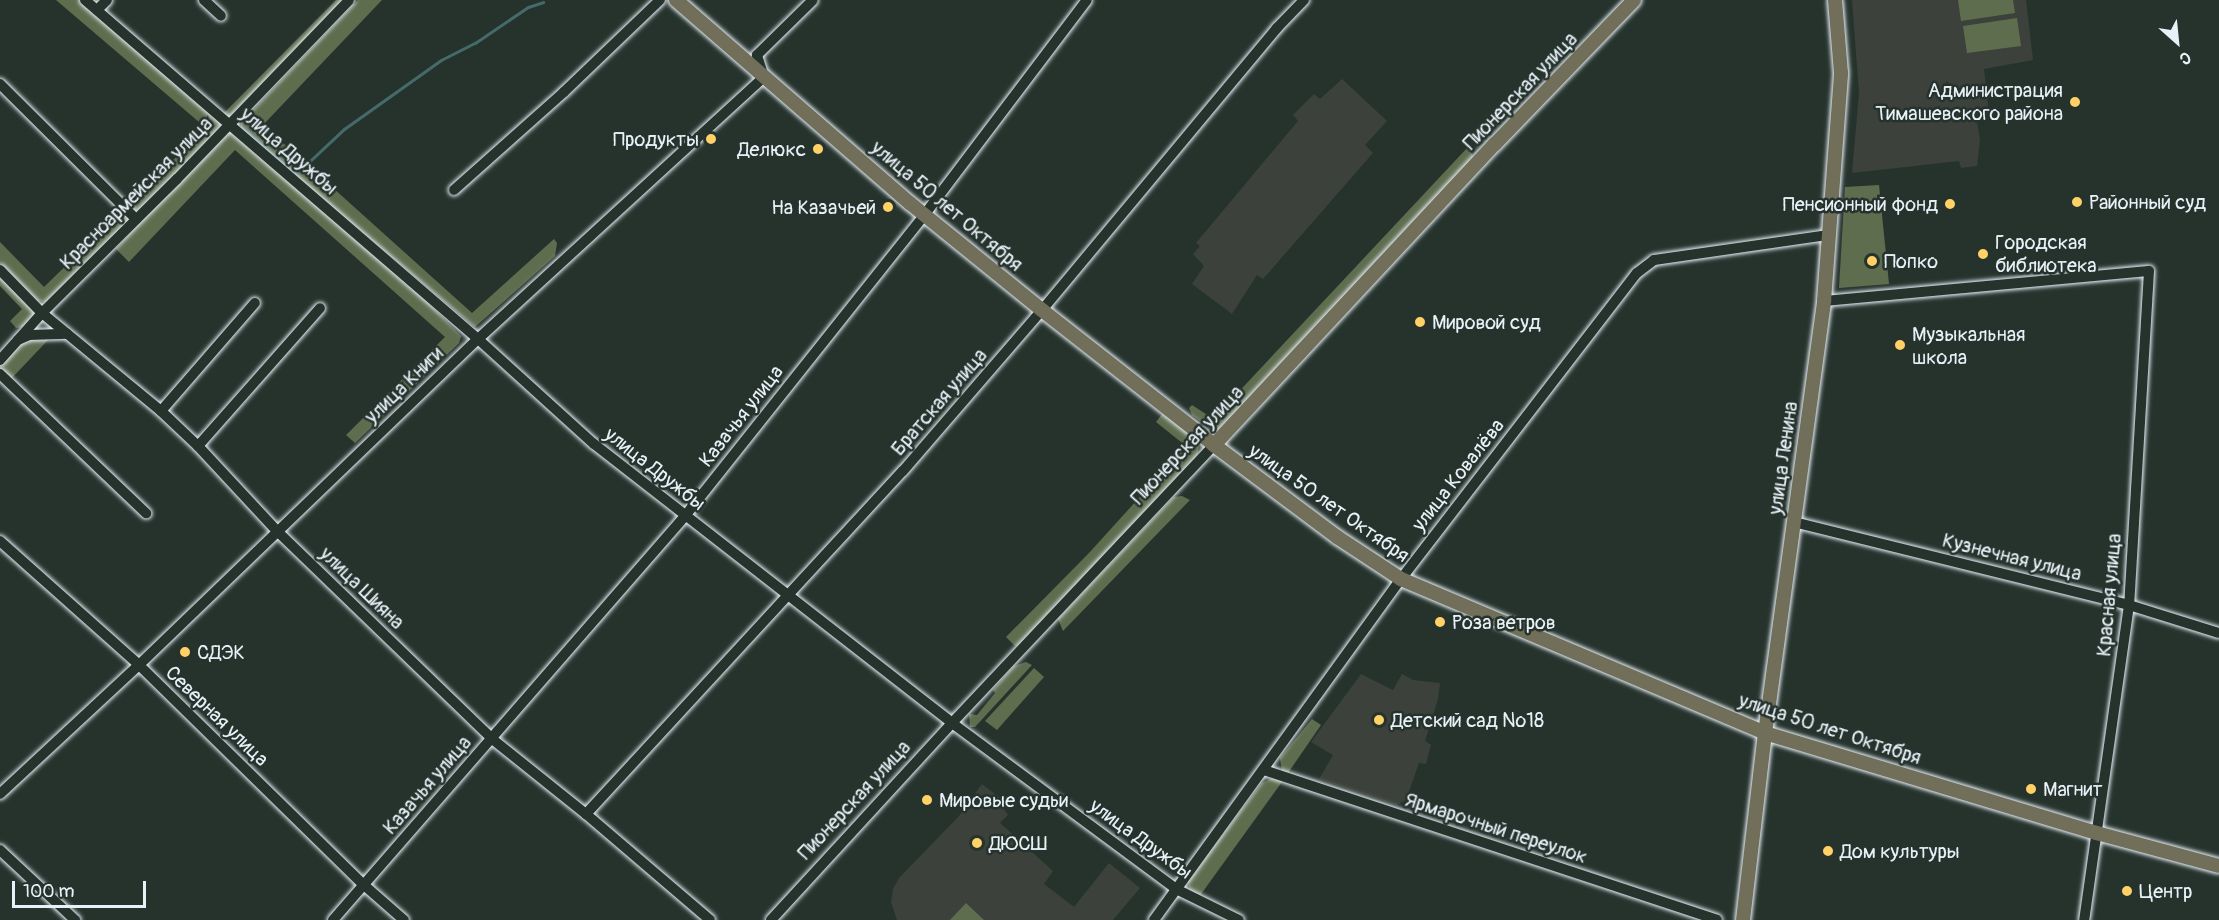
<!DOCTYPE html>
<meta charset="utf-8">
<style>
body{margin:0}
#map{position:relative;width:2219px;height:920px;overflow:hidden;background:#26332d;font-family:Pangolin,sans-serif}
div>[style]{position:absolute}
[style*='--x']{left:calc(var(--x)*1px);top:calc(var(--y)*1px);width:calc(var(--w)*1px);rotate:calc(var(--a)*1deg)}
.built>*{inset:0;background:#3c413b}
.green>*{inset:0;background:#5f6d4f}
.stream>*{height:3px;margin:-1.5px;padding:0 1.5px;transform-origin:1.5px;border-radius:1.5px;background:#456a6a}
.roads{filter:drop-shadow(0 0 2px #e8f1f8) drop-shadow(0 0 2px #e8f1f8)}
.minor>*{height:10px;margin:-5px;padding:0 5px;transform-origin:5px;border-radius:5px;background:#26332d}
.major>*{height:14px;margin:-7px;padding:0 7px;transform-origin:7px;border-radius:7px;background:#716e59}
.dots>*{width:16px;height:16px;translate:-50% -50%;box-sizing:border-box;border:3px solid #26332d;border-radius:50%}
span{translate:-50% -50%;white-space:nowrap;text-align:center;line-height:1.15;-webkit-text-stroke:5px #26332d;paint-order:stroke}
.poi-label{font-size:20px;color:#e8f1f8}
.right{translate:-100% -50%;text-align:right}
.left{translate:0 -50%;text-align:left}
.street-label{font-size:20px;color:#e8f1f8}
.north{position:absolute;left:2147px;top:12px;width:60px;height:60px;-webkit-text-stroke:4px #26332d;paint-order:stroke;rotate:153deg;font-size:16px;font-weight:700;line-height:24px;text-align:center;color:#e8f1f8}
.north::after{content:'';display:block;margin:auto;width:21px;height:27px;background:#e8f1f8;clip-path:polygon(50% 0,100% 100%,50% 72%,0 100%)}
.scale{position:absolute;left:12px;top:881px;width:134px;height:27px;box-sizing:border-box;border:3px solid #e8f1f8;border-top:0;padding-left:8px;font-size:18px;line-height:21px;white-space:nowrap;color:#e8f1f8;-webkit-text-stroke:4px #26332d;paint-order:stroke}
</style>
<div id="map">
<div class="built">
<i style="clip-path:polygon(1852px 0,2026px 0,2033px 60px,1984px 69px,1989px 113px,1976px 115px,1980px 140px,1977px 166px,1961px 168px,1959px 161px,1852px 173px,1859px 93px)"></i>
<i style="clip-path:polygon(1342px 79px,1387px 121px,1365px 145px,1373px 153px,1263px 279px,1257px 275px,1232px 314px,1192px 284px,1204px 266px,1193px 254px,1200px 246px,1196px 243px,1298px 121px,1293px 115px,1314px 94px,1320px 99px)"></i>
<i style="clip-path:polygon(1361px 674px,1393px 690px,1402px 674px,1413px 680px,1440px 683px,1438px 699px,1425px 741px,1431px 745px,1426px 764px,1419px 763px,1406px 800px,1397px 805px,1319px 779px,1333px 755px,1311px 742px)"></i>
<i style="clip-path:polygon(982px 784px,1008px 804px,1004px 809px,1008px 815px,1000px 823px,1053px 871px,1044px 884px,1074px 907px,1109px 863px,1140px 888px,1113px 920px,897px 920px,891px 902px,893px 889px,899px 878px,959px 816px)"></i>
</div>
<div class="green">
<i style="clip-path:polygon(56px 0,81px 0,220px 122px,220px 129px,140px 209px,134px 210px,127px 205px,206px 128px)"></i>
<i style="clip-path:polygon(336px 0,349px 0,232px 120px,222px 115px)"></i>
<i style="clip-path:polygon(358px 0,382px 0,263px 125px,472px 313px,554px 239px,557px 243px,555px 256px,475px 327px,241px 130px,241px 123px)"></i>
<i style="clip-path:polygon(1958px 0,2013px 0,2015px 13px,1961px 21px)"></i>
<i style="clip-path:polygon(2017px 18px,2021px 46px,1967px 53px,1963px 26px)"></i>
<i style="clip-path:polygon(227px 133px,232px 133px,420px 295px,461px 336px,459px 343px,355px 443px,346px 435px,445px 337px,235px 150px,129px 262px,116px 249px,187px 171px)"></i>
<i style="clip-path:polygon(1468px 147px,1474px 158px,1217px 433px,1192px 415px,1189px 408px,1192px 405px,1212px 418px,1216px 416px)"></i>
<i style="clip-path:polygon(1879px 185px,1889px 284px,1839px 288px,1845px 187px)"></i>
<i style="clip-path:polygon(123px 210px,129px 220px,46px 302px,38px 301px,0 263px,0 242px,44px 287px)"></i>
<i style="clip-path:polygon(0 273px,35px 312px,34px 317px,23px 327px,16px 328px,10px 321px,22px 309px,0 286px)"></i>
<i style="clip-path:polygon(32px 338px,49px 339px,10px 380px,0 371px,0 366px,22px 342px)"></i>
<i style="clip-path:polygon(1162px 414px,1165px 414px,1200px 441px,1197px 457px,1019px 645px,1015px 646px,1006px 637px,1089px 553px,1186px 446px,1156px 422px)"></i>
<i style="clip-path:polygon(1182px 496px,1190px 500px,1063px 631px,1058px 619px,1174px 497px)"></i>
<i style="clip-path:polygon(1026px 662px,1032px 665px,975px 727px,970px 727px,969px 714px,977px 715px,995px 693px,993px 690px,1014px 666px)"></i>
<i style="clip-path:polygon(1034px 668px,1044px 677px,997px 730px,985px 721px)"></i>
<i style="clip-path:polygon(1312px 719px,1321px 725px,1288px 773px,1282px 771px,1280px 758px)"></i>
<i style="clip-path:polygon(1272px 778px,1284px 779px,1199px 897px,1190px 892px,1188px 881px,1262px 783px)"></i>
<i style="clip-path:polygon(966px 903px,984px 920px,950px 920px)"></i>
</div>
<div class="stream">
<i style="--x:243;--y:128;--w:70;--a:41"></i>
<i style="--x:296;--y:174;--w:66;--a:-43.2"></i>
<i style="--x:344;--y:129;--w:119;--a:-35.4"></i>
<i style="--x:441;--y:60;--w:38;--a:-27"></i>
<i style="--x:475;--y:43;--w:64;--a:-34.2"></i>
<i style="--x:528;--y:7;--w:16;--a:-18"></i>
</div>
<div class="roads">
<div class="minor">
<i style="--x:85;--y:0;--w:519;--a:40.78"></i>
<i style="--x:478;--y:339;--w:156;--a:42.2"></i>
<i style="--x:594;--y:444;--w:454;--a:37.9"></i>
<i style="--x:952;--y:723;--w:279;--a:36.5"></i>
<i style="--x:1176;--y:889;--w:70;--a:26.2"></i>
<i style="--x:204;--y:0;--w:23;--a:43"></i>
<i style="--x:97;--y:10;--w:14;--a:-45"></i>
<i style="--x:0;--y:84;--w:192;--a:44.8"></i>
<i style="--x:454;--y:190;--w:147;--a:-41.7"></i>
<i style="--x:564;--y:92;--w:133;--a:-43.8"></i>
<i style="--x:0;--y:270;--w:60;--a:45.7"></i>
<i style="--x:42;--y:313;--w:154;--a:39.5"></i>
<i style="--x:161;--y:411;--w:51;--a:43.4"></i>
<i style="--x:198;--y:446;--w:116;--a:47.1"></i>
<i style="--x:277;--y:531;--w:298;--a:44"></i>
<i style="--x:491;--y:738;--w:122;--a:38.7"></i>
<i style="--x:586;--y:814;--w:163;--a:40.5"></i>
<i style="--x:1824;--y:301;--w:326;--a:-5.3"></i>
<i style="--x:2149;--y:271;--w:335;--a:93.4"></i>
<i style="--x:2129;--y:605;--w:318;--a:98.1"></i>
<i style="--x:18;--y:340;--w:12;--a:-24"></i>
<i style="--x:29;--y:335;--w:38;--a:-2"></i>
<i style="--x:0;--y:360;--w:63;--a:-48.2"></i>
<i style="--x:42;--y:313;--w:190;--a:-44.8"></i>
<i style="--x:177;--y:179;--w:248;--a:-46.1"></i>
<i style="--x:0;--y:374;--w:202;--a:43.6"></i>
<i style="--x:161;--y:411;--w:143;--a:-49"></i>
<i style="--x:198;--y:446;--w:184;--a:-48.5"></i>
<i style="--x:1794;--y:522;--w:345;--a:13.9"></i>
<i style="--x:2129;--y:605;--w:94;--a:17.3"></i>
<i style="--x:0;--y:541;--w:186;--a:41.7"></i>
<i style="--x:139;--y:665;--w:315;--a:44.4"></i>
<i style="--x:364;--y:885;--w:53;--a:41.2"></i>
<i style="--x:1264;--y:770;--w:477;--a:18.3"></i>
<i style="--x:0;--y:794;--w:190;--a:-42.9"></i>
<i style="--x:139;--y:665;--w:470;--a:-43.9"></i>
<i style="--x:478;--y:339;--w:388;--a:-42.5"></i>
<i style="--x:764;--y:77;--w:23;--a:-108"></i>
<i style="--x:757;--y:55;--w:78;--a:-44.5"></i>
<i style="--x:586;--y:814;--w:467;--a:-47.3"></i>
<i style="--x:903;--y:471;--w:213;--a:-49.2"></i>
<i style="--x:1042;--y:310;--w:367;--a:-50.2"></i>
<i style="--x:1277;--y:28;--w:39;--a:-46"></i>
<i style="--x:0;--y:850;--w:103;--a:43"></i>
<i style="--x:333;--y:920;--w:536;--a:-48.93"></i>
<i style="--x:685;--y:516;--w:386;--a:-51.5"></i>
<i style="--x:925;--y:214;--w:268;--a:-52.9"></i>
<i style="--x:771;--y:920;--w:268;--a:-47.4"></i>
<i style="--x:952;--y:723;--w:382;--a:-46.7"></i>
<i style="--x:1154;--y:920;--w:421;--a:-54.1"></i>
<i style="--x:1401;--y:579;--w:386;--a:-52.4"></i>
<i style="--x:1637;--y:273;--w:21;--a:-37"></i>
<i style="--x:1654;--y:260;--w:175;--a:-8.2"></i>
</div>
<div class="major">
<i style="--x:676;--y:0;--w:311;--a:41"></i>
<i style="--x:911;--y:204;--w:169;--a:39"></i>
<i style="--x:1042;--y:310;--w:219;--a:38.1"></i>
<i style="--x:1214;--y:445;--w:154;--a:36.8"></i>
<i style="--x:1337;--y:537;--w:77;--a:33.3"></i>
<i style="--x:1401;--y:579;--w:395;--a:22.9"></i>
<i style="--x:1765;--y:733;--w:347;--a:16.8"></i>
<i style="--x:2097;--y:833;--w:126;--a:15.1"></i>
<i style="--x:1214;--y:445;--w:412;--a:-47"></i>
<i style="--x:1495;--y:144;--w:200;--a:-46"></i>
<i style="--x:1743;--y:920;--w:188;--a:-83.3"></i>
<i style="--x:1765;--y:733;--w:436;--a:-82.2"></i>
<i style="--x:1824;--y:301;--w:229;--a:-85.7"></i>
<i style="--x:1841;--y:73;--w:73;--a:-94.7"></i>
</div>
</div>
<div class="dots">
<i style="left:2075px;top:102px;background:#ffd166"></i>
<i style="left:711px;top:139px;background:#ffd166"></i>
<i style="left:818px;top:149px;background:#ffd166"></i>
<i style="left:2077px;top:202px;background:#ffd166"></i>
<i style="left:1950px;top:204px;background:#ffd166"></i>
<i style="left:888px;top:207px;background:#ffd166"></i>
<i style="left:1983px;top:254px;background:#ffd166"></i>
<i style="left:1872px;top:261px;background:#ffd166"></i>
<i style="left:1420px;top:322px;background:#ffd166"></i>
<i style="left:1900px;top:345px;background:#ffd166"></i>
<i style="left:1440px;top:622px;background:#ffd166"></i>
<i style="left:185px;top:652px;background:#ffd166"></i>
<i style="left:1379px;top:720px;background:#ffd166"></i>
<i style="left:2031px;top:789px;background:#ffd166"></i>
<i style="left:927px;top:800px;background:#ffd166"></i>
<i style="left:977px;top:843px;background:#ffd166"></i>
<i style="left:1828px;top:851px;background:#ffd166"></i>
<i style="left:2127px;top:891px;background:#ffd166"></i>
</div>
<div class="poi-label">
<span class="right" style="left:2063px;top:102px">Администрация<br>Тимашевского района</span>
<span class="right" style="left:699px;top:139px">Продукты</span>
<span class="right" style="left:806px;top:149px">Делюкс</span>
<span class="left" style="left:2089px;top:202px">Районный суд</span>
<span class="right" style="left:1938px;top:204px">Пенсионный фонд</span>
<span class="right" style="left:876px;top:207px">На Казачьей</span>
<span class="left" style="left:1995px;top:254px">Городская<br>библиотека</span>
<span class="left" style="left:1884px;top:261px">Попко</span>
<span class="left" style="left:1432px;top:322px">Мировой суд</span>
<span class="left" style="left:1912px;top:346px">Музыкальная<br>школа</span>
<span class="left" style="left:1452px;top:622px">Роза ветров</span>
<span class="left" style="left:197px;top:652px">СДЭК</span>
<span class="left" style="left:1391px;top:720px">Детский сад №18</span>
<span class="left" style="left:2043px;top:789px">Магнит</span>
<span class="left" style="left:939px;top:800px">Мировые судьи</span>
<span class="left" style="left:989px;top:843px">ДЮСШ</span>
<span class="left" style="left:1840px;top:851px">Дом культуры</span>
<span class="left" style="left:2139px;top:891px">Центр</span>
</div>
<div class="street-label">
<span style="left:1520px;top:91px;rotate:-46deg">Пионерская улица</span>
<span style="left:289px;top:151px;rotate:41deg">улица Дружбы</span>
<span style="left:136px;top:193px;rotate:-45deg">Красноармейская улица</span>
<span style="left:947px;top:206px;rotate:40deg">улица 50 лет Октября</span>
<span style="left:404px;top:385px;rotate:-44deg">улица Книги</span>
<span style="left:939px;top:402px;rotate:-49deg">Братская улица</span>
<span style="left:741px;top:416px;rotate:-52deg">Казачья улица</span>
<span style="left:1187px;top:445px;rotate:-47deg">Пионерская улица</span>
<span style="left:1783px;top:458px;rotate:-82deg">улица Ленина</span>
<span style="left:655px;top:469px;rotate:38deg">улица Дружбы</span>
<span style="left:1458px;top:475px;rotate:-52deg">улица Ковалёва</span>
<span style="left:1329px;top:503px;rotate:35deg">улица 50 лет Октября</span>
<span style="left:2012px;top:557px;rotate:14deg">Кузнечная улица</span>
<span style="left:362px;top:588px;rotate:44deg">улица Шияна</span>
<span style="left:2109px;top:595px;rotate:-85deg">Красная улица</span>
<span style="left:217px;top:716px;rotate:44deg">Северная улица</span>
<span style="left:1830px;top:729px;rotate:18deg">улица 50 лет Октября</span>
<span style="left:427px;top:785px;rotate:-49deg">Казачья улица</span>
<span style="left:854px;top:800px;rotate:-47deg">Пионерская улица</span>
<span style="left:1496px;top:828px;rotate:18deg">Ярмарочный переулок</span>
<span style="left:1141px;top:839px;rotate:36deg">улица Дружбы</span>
</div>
<div class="north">С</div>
<div class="scale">100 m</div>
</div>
